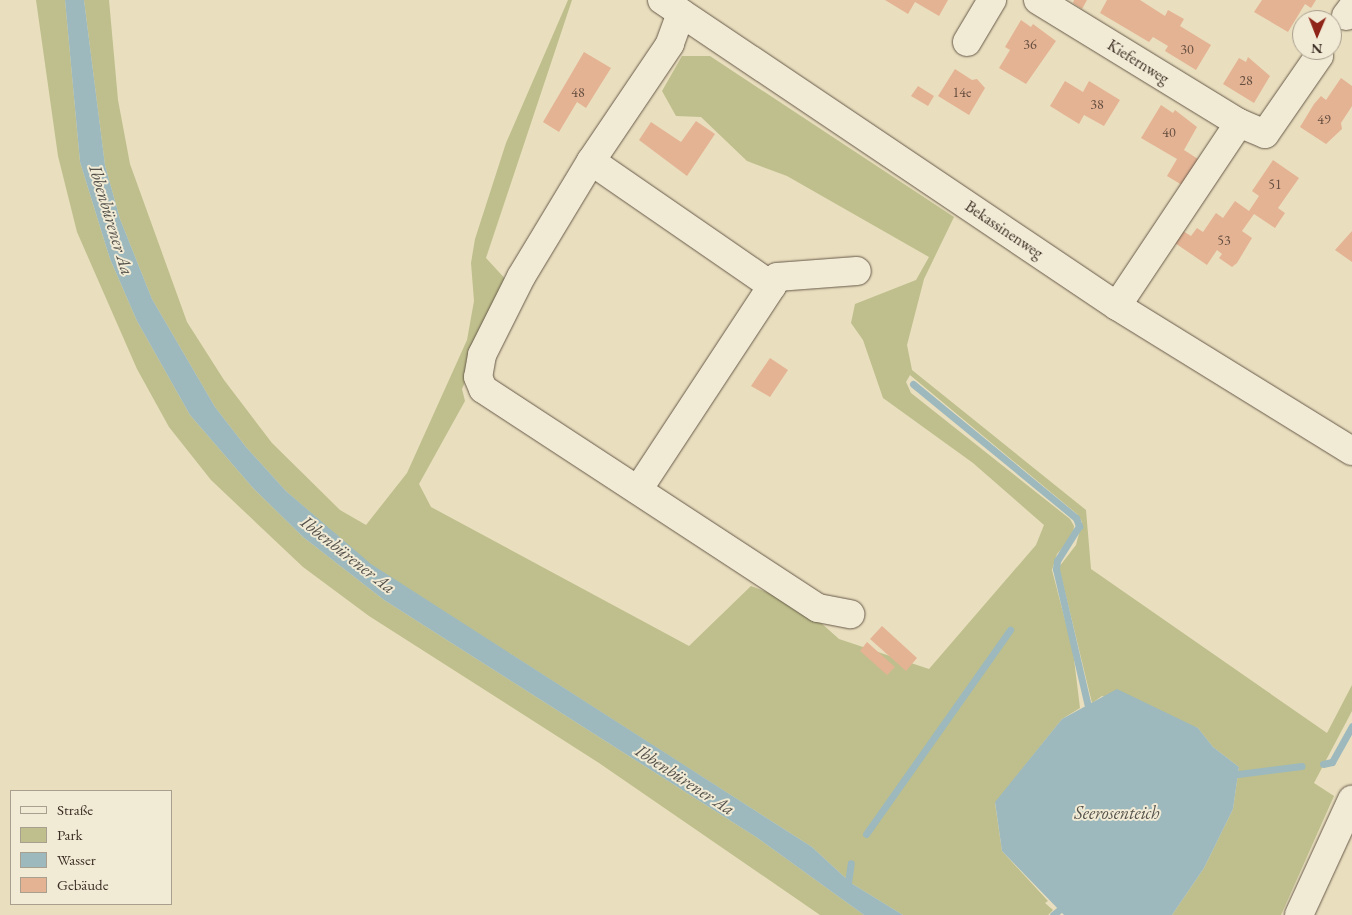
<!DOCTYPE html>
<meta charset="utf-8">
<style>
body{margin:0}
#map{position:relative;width:1352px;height:915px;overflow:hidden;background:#e9debe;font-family:"EB Garamond",serif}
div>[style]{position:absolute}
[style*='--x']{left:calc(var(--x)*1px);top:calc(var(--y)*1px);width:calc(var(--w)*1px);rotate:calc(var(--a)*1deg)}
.green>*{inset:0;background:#bebf8c}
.water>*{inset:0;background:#9db9bd}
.stream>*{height:7px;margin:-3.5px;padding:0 3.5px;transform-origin:3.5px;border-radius:3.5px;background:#9db9bd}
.building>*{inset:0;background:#e4b394}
.roads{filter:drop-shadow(0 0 1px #675a4a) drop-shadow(0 0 1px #675a4a)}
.minor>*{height:28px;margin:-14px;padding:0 14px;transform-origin:14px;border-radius:14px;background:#f1ead5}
span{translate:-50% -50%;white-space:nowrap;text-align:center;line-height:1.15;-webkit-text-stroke:4px #f1ead5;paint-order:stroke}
.number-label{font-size:14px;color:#664f40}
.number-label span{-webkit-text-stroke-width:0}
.street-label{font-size:16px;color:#3c2e24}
.water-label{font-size:18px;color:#54514a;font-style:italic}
.legend{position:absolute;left:10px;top:790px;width:162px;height:115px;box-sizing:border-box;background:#f1ead5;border:1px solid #a99f8e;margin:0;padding:6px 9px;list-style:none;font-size:15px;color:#3c2e24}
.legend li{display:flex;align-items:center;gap:10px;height:25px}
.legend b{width:25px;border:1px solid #a99f8e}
.north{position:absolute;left:1292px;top:10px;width:50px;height:50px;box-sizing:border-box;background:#f1ead5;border:1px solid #a99f8e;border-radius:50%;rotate:181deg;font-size:14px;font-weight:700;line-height:20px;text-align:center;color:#3c2e24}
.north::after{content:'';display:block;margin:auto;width:18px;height:22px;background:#8f2418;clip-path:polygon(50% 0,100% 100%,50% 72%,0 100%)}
</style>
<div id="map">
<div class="green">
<i style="clip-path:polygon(36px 0,65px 0,80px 162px,110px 259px,137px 321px,190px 415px,253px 488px,303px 537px,384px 600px,756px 837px,864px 915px,820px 915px,599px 763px,369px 616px,303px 567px,211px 480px,169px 427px,137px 369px,77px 232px,58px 156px)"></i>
<i style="clip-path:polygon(84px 0,109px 0,118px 100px,130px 164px,187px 322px,224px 380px,272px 443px,340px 510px,366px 525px,407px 473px,467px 340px,474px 301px,471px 263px,475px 239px,506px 143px,568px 0,572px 0,486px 258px,509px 283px,462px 389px,465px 401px,419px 484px,431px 507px,689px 646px,751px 586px,802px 606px,839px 639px,929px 669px,1036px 545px,1044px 525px,973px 463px,883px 398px,863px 340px,851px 323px,855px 304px,916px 280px,929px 257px,787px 176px,747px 161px,701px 117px,676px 116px,662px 91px,682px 56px,710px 56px,954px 217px,924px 279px,907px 345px,912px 370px,1086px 510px,1091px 569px,1327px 733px,1352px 685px,1352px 711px,1314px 783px,1334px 796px,1281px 915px,1172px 915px,1204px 868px,1233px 809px,1239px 767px,1213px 747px,1198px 728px,1102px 696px,1092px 703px,1059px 567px,1076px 545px,1082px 522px,1077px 514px,910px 375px,906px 382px,911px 393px,1070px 519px,1074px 526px,1073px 536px,1057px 554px,1052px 570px,1073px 651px,1080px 708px,1062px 719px,995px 803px,1002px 851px,1048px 901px,1045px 903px,1053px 910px,1048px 915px,903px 915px,851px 883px,812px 847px,370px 564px,286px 491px,246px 447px,215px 407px,152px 299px,120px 219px,105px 165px)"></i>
</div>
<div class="water">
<i style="clip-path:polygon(65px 0,84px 0,105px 165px,120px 219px,152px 299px,215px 407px,246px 447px,286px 491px,371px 564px,812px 847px,851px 883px,903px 915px,864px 915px,756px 837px,384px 600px,303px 537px,253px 488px,190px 415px,137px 321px,110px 259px,80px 162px)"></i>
<i style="clip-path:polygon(1117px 689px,1198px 728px,1213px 747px,1239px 767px,1233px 809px,1204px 868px,1172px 915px,1064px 915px,1002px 851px,995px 802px,1062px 719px)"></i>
</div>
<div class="stream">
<i style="--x:913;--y:384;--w:211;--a:39.4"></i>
<i style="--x:1076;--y:518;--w:9;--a:69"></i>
<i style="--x:1079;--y:526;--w:41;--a:122.2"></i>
<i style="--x:1057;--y:561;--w:8;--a:97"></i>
<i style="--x:1056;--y:569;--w:141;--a:76.9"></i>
<i style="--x:1323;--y:764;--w:9;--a:-13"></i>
<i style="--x:1332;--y:762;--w:41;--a:-60.9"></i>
<i style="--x:1238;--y:774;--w:64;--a:-7.2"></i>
<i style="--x:866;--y:834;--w:250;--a:-54.8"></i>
<i style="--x:847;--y:890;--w:27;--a:-82"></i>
<i style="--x:1053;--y:915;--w:8;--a:-40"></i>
</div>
<div class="building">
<i style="clip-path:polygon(885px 0,948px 0,939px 16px,915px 2px,908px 14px)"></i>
<i style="clip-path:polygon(1074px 0,1087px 0,1082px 9px,1073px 3px)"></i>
<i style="clip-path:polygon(1107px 0,1140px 0,1165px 16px,1168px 10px,1184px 19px,1180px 26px,1211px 45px,1196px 70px,1165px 51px,1168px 46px,1153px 37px,1149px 42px,1100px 13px)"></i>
<i style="clip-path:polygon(1262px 0,1316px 0,1311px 8px,1305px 4px,1288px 32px,1254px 12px)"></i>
<i style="clip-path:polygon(1021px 20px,1031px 27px,1033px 24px,1056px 41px,1026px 84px,999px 68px,1010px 50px,1005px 47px)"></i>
<i style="clip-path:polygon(584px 52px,611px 68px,586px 108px,577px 102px,559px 132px,543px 122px)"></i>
<i style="clip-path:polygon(1248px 57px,1270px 76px,1254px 103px,1223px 84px,1239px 58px,1246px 62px)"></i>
<i style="clip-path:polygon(955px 69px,972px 80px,977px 79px,985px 88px,969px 115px,938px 96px)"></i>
<i style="clip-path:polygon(1341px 78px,1352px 86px,1352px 106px,1341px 123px,1342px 129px,1326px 144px,1300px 127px,1314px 104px,1321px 96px,1326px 100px)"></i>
<i style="clip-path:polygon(1065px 81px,1083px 92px,1089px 81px,1120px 100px,1104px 126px,1084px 115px,1079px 124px,1050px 106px)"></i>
<i style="clip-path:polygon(918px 86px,934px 96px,928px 106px,911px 96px)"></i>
<i style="clip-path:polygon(1161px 105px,1173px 113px,1175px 110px,1197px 127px,1184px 150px,1198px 159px,1182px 185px,1167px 176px,1177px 159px,1141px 138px)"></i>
<i style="clip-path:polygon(696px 121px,715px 134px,687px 176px,639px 140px,651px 122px,681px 142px)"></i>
<i style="clip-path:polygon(1273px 160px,1299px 178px,1278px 208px,1285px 213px,1275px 228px,1254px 214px,1242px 231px,1252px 238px,1237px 263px,1232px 267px,1219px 258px,1222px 254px,1217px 250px,1207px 265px,1175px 243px,1183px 231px,1191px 236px,1197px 228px,1203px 232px,1216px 213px,1223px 218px,1235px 201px,1249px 211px,1259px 196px,1252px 191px)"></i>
<i style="clip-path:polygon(1352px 231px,1352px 262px,1335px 250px)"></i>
<i style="clip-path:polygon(770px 358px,788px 370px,770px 397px,751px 386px)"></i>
<i style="clip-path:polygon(882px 626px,917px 658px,906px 671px,870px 639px)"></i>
<i style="clip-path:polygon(867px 642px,895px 667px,887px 675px,860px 651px)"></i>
</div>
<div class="roads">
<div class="minor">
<i style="--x:662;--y:0;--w:548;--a:33.92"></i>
<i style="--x:1117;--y:306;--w:276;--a:31.7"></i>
<i style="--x:1038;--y:0;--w:236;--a:31.5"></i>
<i style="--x:1239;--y:123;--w:220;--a:123.7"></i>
<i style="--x:681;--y:13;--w:33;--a:110"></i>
<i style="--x:670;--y:44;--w:141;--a:124"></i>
<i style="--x:591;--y:161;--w:135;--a:121.1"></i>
<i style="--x:521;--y:277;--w:87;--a:116.6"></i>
<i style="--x:482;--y:355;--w:22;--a:100"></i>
<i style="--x:478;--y:377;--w:13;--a:67"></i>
<i style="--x:483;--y:389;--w:400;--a:33.2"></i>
<i style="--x:818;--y:608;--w:33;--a:11"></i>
<i style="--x:1346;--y:16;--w:10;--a:-53"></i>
<i style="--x:967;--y:42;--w:49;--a:-59.2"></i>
<i style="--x:1239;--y:123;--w:28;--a:23"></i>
<i style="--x:1265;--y:134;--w:95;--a:-55.3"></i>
<i style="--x:591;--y:161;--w:220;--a:34.6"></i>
<i style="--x:772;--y:286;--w:244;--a:123.3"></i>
<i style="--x:772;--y:286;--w:10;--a:-61"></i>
<i style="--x:777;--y:277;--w:80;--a:-4.3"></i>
<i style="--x:1299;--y:915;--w:127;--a:-65.3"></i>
</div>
</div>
<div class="number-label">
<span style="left:1030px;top:44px">36</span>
<span style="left:1187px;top:49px">30</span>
<span style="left:1246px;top:80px">28</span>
<span style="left:578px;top:92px">48</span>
<span style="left:962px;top:92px">14e</span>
<span style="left:1097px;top:104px">38</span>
<span style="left:1324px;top:119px">49</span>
<span style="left:1169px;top:132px">40</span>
<span style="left:1275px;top:184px">51</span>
<span style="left:1224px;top:240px">53</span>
</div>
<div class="street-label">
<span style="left:1138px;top:62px;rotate:32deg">Kiefernweg</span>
<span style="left:1004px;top:230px;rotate:34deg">Bekassinenweg</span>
</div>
<div class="water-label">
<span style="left:111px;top:220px;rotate:73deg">Ibbenbürener Aa</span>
<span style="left:348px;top:555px;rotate:38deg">Ibbenbürener Aa</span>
<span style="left:685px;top:780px;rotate:33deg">Ibbenbürener Aa</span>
<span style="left:1117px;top:813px">Seerosenteich</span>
</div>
<ul class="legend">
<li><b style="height:6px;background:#f1ead5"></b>Straße</li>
<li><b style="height:14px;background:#bebf8c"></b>Park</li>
<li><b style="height:14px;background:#9db9bd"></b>Wasser</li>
<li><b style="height:14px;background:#e4b394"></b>Gebäude</li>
</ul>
<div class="north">N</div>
</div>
